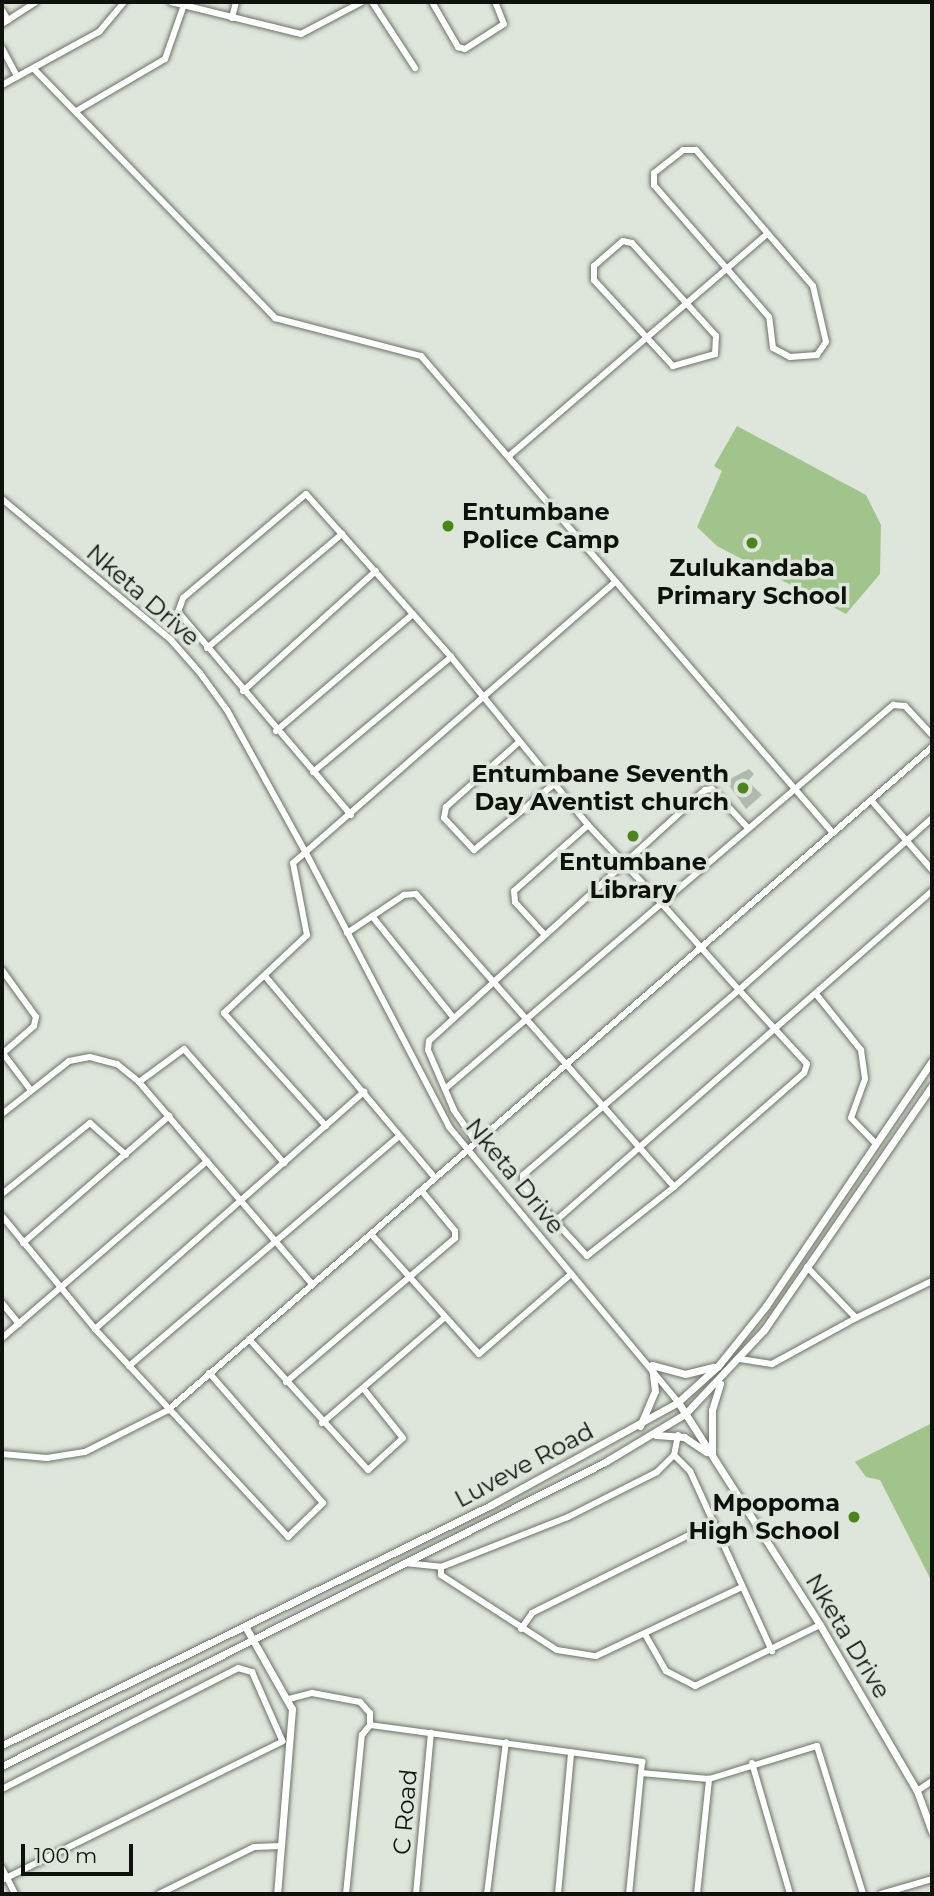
<!DOCTYPE html>
<style>
body{margin:0}
#map{position:relative;width:934px;height:1896px;overflow:hidden;background:#dee5da;font-family:Montserrat,sans-serif}
div>[style]{position:absolute}
[style*='--x']{left:calc(var(--x)*1px);top:calc(var(--y)*1px);width:calc(var(--w)*1px);rotate:calc(var(--a)*1deg)}
.green>*{inset:0;background:#a1c48c}
.building>*{inset:0;background:#b2b8ae}
.roads{filter:drop-shadow(0 0 2px #6b7268) drop-shadow(0 0 2px #6b7268)}
.minor>*{height:6px;margin:-3px;padding:0 3px;transform-origin:3px;border-radius:3px;background:#fff}
.tertiary>*{height:7px;margin:-3.5px;padding:0 3.5px;transform-origin:3.5px;border-radius:3.5px;background:#fff}
.dots>*{width:19px;height:19px;translate:-50% -50%;box-sizing:border-box;border:4px solid #dee5da;border-radius:50%}
span{translate:-50% -50%;white-space:nowrap;text-align:center;line-height:1.15;-webkit-text-stroke:7px #dee5da;paint-order:stroke}
.poi-label{font-size:24px;color:#0f110e;font-weight:700}
.left{translate:0 -50%;text-align:left}
.right{translate:-100% -50%;text-align:right}
.street-label{font-size:24px;color:#0f110e}
.frame{position:absolute;inset:0;border:4px solid #0f110e;pointer-events:none}
.scale{position:absolute;left:21px;top:1844px;width:112px;height:32px;box-sizing:border-box;border:4px solid #0f110e;border-top:0;padding-left:9px;font-size:21px;line-height:24px;white-space:nowrap;color:#0f110e;-webkit-text-stroke:5px #dee5da;paint-order:stroke}
</style>
<div id="map">
<div class="green">
<i style="clip-path:polygon(737px 426px,866px 495px,881px 525px,880px 574px,846px 614px,717px 546px,697px 527px,722px 471px,714px 466px)"></i>
<i style="clip-path:polygon(930px 1424px,932px 1429px,932px 1582px,880px 1480px,866px 1477px,855px 1462px)"></i>
</div>
<div class="building">
<i style="clip-path:polygon(749px 769px,754px 774px,748px 781px,762px 795px,746px 809px,726px 781px)"></i>
</div>
<div class="roads">
<div class="minor">
<i style="--x:171;--y:2;--w:134;--a:13.8"></i>
<i style="--x:301;--y:34;--w:69;--a:-27.7"></i>
<i style="--x:372;--y:2;--w:79;--a:56.9"></i>
<i style="--x:432;--y:2;--w:52;--a:60"></i>
<i style="--x:458;--y:47;--w:7;--a:16"></i>
<i style="--x:465;--y:49;--w:46;--a:-32.7"></i>
<i style="--x:504;--y:24;--w:24;--a:-112"></i>
<i style="--x:2;--y:10;--w:12;--a:59"></i>
<i style="--x:232;--y:18;--w:16;--a:-76"></i>
<i style="--x:2;--y:24;--w:40;--a:-32.9"></i>
<i style="--x:2;--y:48;--w:32;--a:62"></i>
<i style="--x:34;--y:69;--w:347;--a:45.9"></i>
<i style="--x:275;--y:318;--w:151;--a:14.6"></i>
<i style="--x:421;--y:356;--w:629;--a:49.19"></i>
<i style="--x:2;--y:85;--w:111;--a:-28.7"></i>
<i style="--x:99;--y:32;--w:39;--a:-50"></i>
<i style="--x:78;--y:110;--w:101;--a:-30.4"></i>
<i style="--x:165;--y:59;--w:60;--a:-70.7"></i>
<i style="--x:683;--y:150;--w:13;--a:0"></i>
<i style="--x:696;--y:150;--w:179;--a:49.3"></i>
<i style="--x:813;--y:286;--w:57;--a:76.9"></i>
<i style="--x:826;--y:342;--w:16;--a:125"></i>
<i style="--x:817;--y:355;--w:27;--a:176"></i>
<i style="--x:790;--y:357;--w:19;--a:-152"></i>
<i style="--x:773;--y:348;--w:31;--a:-97"></i>
<i style="--x:769;--y:317;--w:175;--a:-131.1"></i>
<i style="--x:654;--y:185;--w:12;--a:-90"></i>
<i style="--x:654;--y:173;--w:37;--a:-38"></i>
<i style="--x:623;--y:241;--w:9;--a:13"></i>
<i style="--x:632;--y:243;--w:125;--a:47.9"></i>
<i style="--x:716;--y:336;--w:18;--a:93"></i>
<i style="--x:715;--y:354;--w:44;--a:164.1"></i>
<i style="--x:673;--y:366;--w:117;--a:-132.6"></i>
<i style="--x:594;--y:280;--w:14;--a:-90"></i>
<i style="--x:594;--y:266;--w:38;--a:-41"></i>
<i style="--x:509;--y:456;--w:340;--a:-40.7"></i>
<i style="--x:2;--y:499;--w:220;--a:39.8"></i>
<i style="--x:171;--y:640;--w:44;--a:48.7"></i>
<i style="--x:200;--y:673;--w:46;--a:53.9"></i>
<i style="--x:227;--y:710;--w:163;--a:61.1"></i>
<i style="--x:306;--y:853;--w:309;--a:62.4"></i>
<i style="--x:449;--y:1127;--w:358;--a:50.2"></i>
<i style="--x:207;--y:648;--w:177;--a:-40.2"></i>
<i style="--x:243;--y:691;--w:179;--a:-42.1"></i>
<i style="--x:276;--y:731;--w:180;--a:-40.5"></i>
<i style="--x:519;--y:742;--w:98;--a:138.3"></i>
<i style="--x:446;--y:807;--w:11;--a:100"></i>
<i style="--x:444;--y:818;--w:44;--a:46.8"></i>
<i style="--x:474;--y:850;--w:104;--a:-39.5"></i>
<i style="--x:313;--y:772;--w:180;--a:-39.8"></i>
<i style="--x:871;--y:800;--w:93;--a:48.9"></i>
<i style="--x:351;--y:815;--w:267;--a:-130.4"></i>
<i style="--x:178;--y:612;--w:15;--a:-70"></i>
<i style="--x:183;--y:598;--w:161;--a:-40.2"></i>
<i style="--x:306;--y:494;--w:218;--a:48.3"></i>
<i style="--x:451;--y:657;--w:217;--a:50.8"></i>
<i style="--x:588;--y:825;--w:110;--a:46.8"></i>
<i style="--x:663;--y:905;--w:114;--a:48.2"></i>
<i style="--x:739;--y:990;--w:100;--a:47.4"></i>
<i style="--x:807;--y:1064;--w:9;--a:108"></i>
<i style="--x:804;--y:1073;--w:173;--a:138.8"></i>
<i style="--x:674;--y:1187;--w:111;--a:141.6"></i>
<i style="--x:587;--y:1256;--w:95;--a:-132.4"></i>
<i style="--x:523;--y:1186;--w:11;--a:-90"></i>
<i style="--x:523;--y:1175;--w:284;--a:-40.6"></i>
<i style="--x:739;--y:990;--w:259;--a:-41.7"></i>
<i style="--x:372;--y:916;--w:129;--a:51.3"></i>
<i style="--x:347;--y:933;--w:69;--a:-33.7"></i>
<i style="--x:404;--y:895;--w:12;--a:-5"></i>
<i style="--x:416;--y:894;--w:390;--a:48.6"></i>
<i style="--x:544;--y:934;--w:43;--a:-132.2"></i>
<i style="--x:515;--y:902;--w:11;--a:-95"></i>
<i style="--x:514;--y:891;--w:99;--a:-41.7"></i>
<i style="--x:2;--y:970;--w:58;--a:54.1"></i>
<i style="--x:36;--y:1017;--w:9;--a:103"></i>
<i style="--x:34;--y:1026;--w:41;--a:138.9"></i>
<i style="--x:265;--y:976;--w:264;--a:49.9"></i>
<i style="--x:816;--y:994;--w:72;--a:51.2"></i>
<i style="--x:861;--y:1050;--w:29;--a:82"></i>
<i style="--x:865;--y:1079;--w:41;--a:109.7"></i>
<i style="--x:851;--y:1118;--w:36;--a:46"></i>
<i style="--x:2;--y:1052;--w:46;--a:52.9"></i>
<i style="--x:139;--y:1082;--w:56;--a:-36.3"></i>
<i style="--x:184;--y:1049;--w:152;--a:48.7"></i>
<i style="--x:446;--y:1088;--w:589;--a:-40.59"></i>
<i style="--x:893;--y:705;--w:12;--a:5"></i>
<i style="--x:905;--y:706;--w:40;--a:47"></i>
<i style="--x:2;--y:1114;--w:85;--a:-38.3"></i>
<i style="--x:69;--y:1061;--w:21;--a:-11"></i>
<i style="--x:90;--y:1057;--w:28;--a:15"></i>
<i style="--x:117;--y:1064;--w:28;--a:39"></i>
<i style="--x:139;--y:1082;--w:265;--a:49.4"></i>
<i style="--x:326;--y:1126;--w:152;--a:-132.1"></i>
<i style="--x:224;--y:1013;--w:114;--a:-43.2"></i>
<i style="--x:307;--y:935;--w:73;--a:-101"></i>
<i style="--x:293;--y:863;--w:427;--a:-41.1"></i>
<i style="--x:476;--y:1142;--w:39;--a:-125"></i>
<i style="--x:454;--y:1110;--w:65;--a:-113.4"></i>
<i style="--x:428;--y:1050;--w:9;--a:-84"></i>
<i style="--x:429;--y:1041;--w:373;--a:-42.3"></i>
<i style="--x:705;--y:790;--w:7;--a:-8"></i>
<i style="--x:712;--y:789;--w:53;--a:47.3"></i>
<i style="--x:2;--y:1194;--w:113;--a:-38.9"></i>
<i style="--x:90;--y:1123;--w:48;--a:41.6"></i>
<i style="--x:2;--y:1216;--w:146;--a:50.5"></i>
<i style="--x:95;--y:1329;--w:284;--a:47.1"></i>
<i style="--x:288;--y:1537;--w:49;--a:-44.2"></i>
<i style="--x:323;--y:1503;--w:173;--a:-131.2"></i>
<i style="--x:553;--y:1223;--w:504;--a:-41.22"></i>
<i style="--x:371;--y:1234;--w:161;--a:48"></i>
<i style="--x:479;--y:1354;--w:122;--a:-41"></i>
<i style="--x:23;--y:1243;--w:194;--a:-41"></i>
<i style="--x:807;--y:1267;--w:71;--a:46.1"></i>
<i style="--x:856;--y:1318;--w:85;--a:-26"></i>
<i style="--x:2;--y:1303;--w:27;--a:51"></i>
<i style="--x:95;--y:1329;--w:359;--a:-41.4"></i>
<i style="--x:2;--y:1338;--w:271;--a:-40.8"></i>
<i style="--x:249;--y:1339;--w:177;--a:47.7"></i>
<i style="--x:368;--y:1470;--w:47;--a:-42.4"></i>
<i style="--x:403;--y:1438;--w:64;--a:-128.7"></i>
<i style="--x:740;--y:1359;--w:32;--a:9"></i>
<i style="--x:772;--y:1364;--w:96;--a:-28.7"></i>
<i style="--x:129;--y:1366;--w:355;--a:-40.4"></i>
<i style="--x:286;--y:1382;--w:222;--a:-40.4"></i>
<i style="--x:455;--y:1238;--w:7;--a:-90"></i>
<i style="--x:455;--y:1231;--w:53;--a:-129.7"></i>
<i style="--x:322;--y:1423;--w:161;--a:-40.7"></i>
<i style="--x:678;--y:1435;--w:20;--a:101"></i>
<i style="--x:674;--y:1455;--w:24;--a:135"></i>
<i style="--x:657;--y:1472;--w:100;--a:153.2"></i>
<i style="--x:568;--y:1517;--w:136;--a:158.5"></i>
<i style="--x:441;--y:1567;--w:8;--a:90"></i>
<i style="--x:441;--y:1575;--w:138;--a:32.9"></i>
<i style="--x:557;--y:1650;--w:39;--a:9"></i>
<i style="--x:596;--y:1656;--w:161;--a:-25.3"></i>
<i style="--x:2;--y:1454;--w:45;--a:5.1"></i>
<i style="--x:47;--y:1458;--w:38;--a:-9"></i>
<i style="--x:85;--y:1452;--w:93;--a:-26.8"></i>
<i style="--x:168;--y:1410;--w:1012;--a:-40.95"></i>
<i style="--x:674;--y:1455;--w:23;--a:45"></i>
<i style="--x:690;--y:1471;--w:198;--a:65.5"></i>
<i style="--x:405;--y:1563;--w:36;--a:6"></i>
<i style="--x:521;--y:1629;--w:19;--a:-55"></i>
<i style="--x:532;--y:1613;--w:202;--a:-26.4"></i>
<i style="--x:646;--y:1636;--w:40;--a:60.3"></i>
<i style="--x:666;--y:1671;--w:33;--a:27"></i>
<i style="--x:695;--y:1686;--w:139;--a:-26"></i>
<i style="--x:289;--y:1699;--w:24;--a:-15"></i>
<i style="--x:312;--y:1693;--w:49;--a:10.6"></i>
<i style="--x:360;--y:1702;--w:15;--a:48"></i>
<i style="--x:370;--y:1713;--w:12;--a:90"></i>
<i style="--x:752;--y:1763;--w:136;--a:73.8"></i>
<i style="--x:641;--y:1773;--w:68;--a:5"></i>
<i style="--x:709;--y:1779;--w:113;--a:-17"></i>
<i style="--x:817;--y:1746;--w:155;--a:72.7"></i>
<i style="--x:2;--y:1789;--w:265;--a:-27.1"></i>
<i style="--x:238;--y:1668;--w:15;--a:16"></i>
<i style="--x:252;--y:1672;--w:74;--a:66.2"></i>
<i style="--x:917;--y:1791;--w:18;--a:-34"></i>
<i style="--x:2;--y:1868;--w:29;--a:63"></i>
<i style="--x:2;--y:1880;--w:313;--a:-26.3"></i>
<i style="--x:159;--y:1894;--w:106;--a:-26.3"></i>
<i style="--x:254;--y:1847;--w:27;--a:-2"></i>
<i style="--x:346;--y:1894;--w:160;--a:-84.3"></i>
<i style="--x:362;--y:1735;--w:13;--a:-51"></i>
<i style="--x:370;--y:1725;--w:275;--a:7.7"></i>
<i style="--x:642;--y:1762;--w:133;--a:95.6"></i>
<i style="--x:416;--y:1894;--w:162;--a:-84.7"></i>
<i style="--x:487;--y:1894;--w:153;--a:-82.9"></i>
<i style="--x:558;--y:1894;--w:142;--a:-84.7"></i>
<i style="--x:697;--y:1894;--w:116;--a:-84"></i>
<i style="--x:881;--y:1894;--w:53;--a:-16.4"></i>
</div>
<div class="tertiary">
<i style="--x:678;--y:1402;--w:264;--a:57.5"></i>
<i style="--x:820;--y:1625;--w:192;--a:59.7"></i>
<i style="--x:917;--y:1791;--w:44;--a:69.9"></i>
<i style="--x:640;--y:1426;--w:38;--a:-67"></i>
<i style="--x:655;--y:1391;--w:26;--a:-97"></i>
<i style="--x:652;--y:1365;--w:34;--a:15"></i>
<i style="--x:685;--y:1374;--w:30;--a:-14"></i>
<i style="--x:656;--y:1435;--w:28;--a:4"></i>
<i style="--x:684;--y:1437;--w:27;--a:34"></i>
<i style="--x:712;--y:1454;--w:44;--a:-90"></i>
<i style="--x:712;--y:1410;--w:28;--a:-73"></i>
<i style="--x:245;--y:1626;--w:95;--a:60.5"></i>
<i style="--x:292;--y:1709;--w:186;--a:94.6"></i>
<i style="--x:2;--y:1745;--w:545;--a:-26.14"></i>
<i style="--x:491;--y:1505;--w:213;--a:-28.8"></i>
<i style="--x:678;--y:1402;--w:54;--a:-42"></i>
<i style="--x:718;--y:1366;--w:77;--a:-51.3"></i>
<i style="--x:766;--y:1306;--w:296;--a:-55.9"></i>
<i style="--x:2;--y:1766;--w:675;--a:-26.75"></i>
<i style="--x:605;--y:1462;--w:93;--a:-31"></i>
<i style="--x:685;--y:1414;--w:115;--a:-46.8"></i>
<i style="--x:764;--y:1330;--w:296;--a:-55.5"></i>
</div>
</div>
<div class="dots">
<i style="left:448px;top:526px;background:#4c831c"></i>
<i style="left:752px;top:543px;background:#4c831c"></i>
<i style="left:743px;top:788px;background:#4c831c"></i>
<i style="left:633px;top:836px;background:#4c831c"></i>
<i style="left:854px;top:1517px;background:#4c831c"></i>
</div>
<div class="poi-label">
<span class="left" style="left:462px;top:526px">Entumbane<br>Police Camp</span>
<span style="left:752px;top:582px">Zulukandaba<br>Primary School</span>
<span class="right" style="left:729px;top:788px">Entumbane Seventh<br>Day Aventist church</span>
<span style="left:633px;top:876px">Entumbane<br>Library</span>
<span class="right" style="left:840px;top:1517px">Mpopoma<br>High School</span>
</div>
<div class="street-label">
<span style="left:143px;top:595px;rotate:41deg">Nketa Drive</span>
<span style="left:515px;top:1176px;rotate:51deg">Nketa Drive</span>
<span style="left:524px;top:1465px;rotate:-28deg">Luveve Road</span>
<span style="left:848px;top:1636px;rotate:59deg">Nketa Drive</span>
<span style="left:405px;top:1812px;rotate:-85deg">C Road</span>
</div>
<div class="frame"></div>
<div class="scale">100 m</div>
</div>
